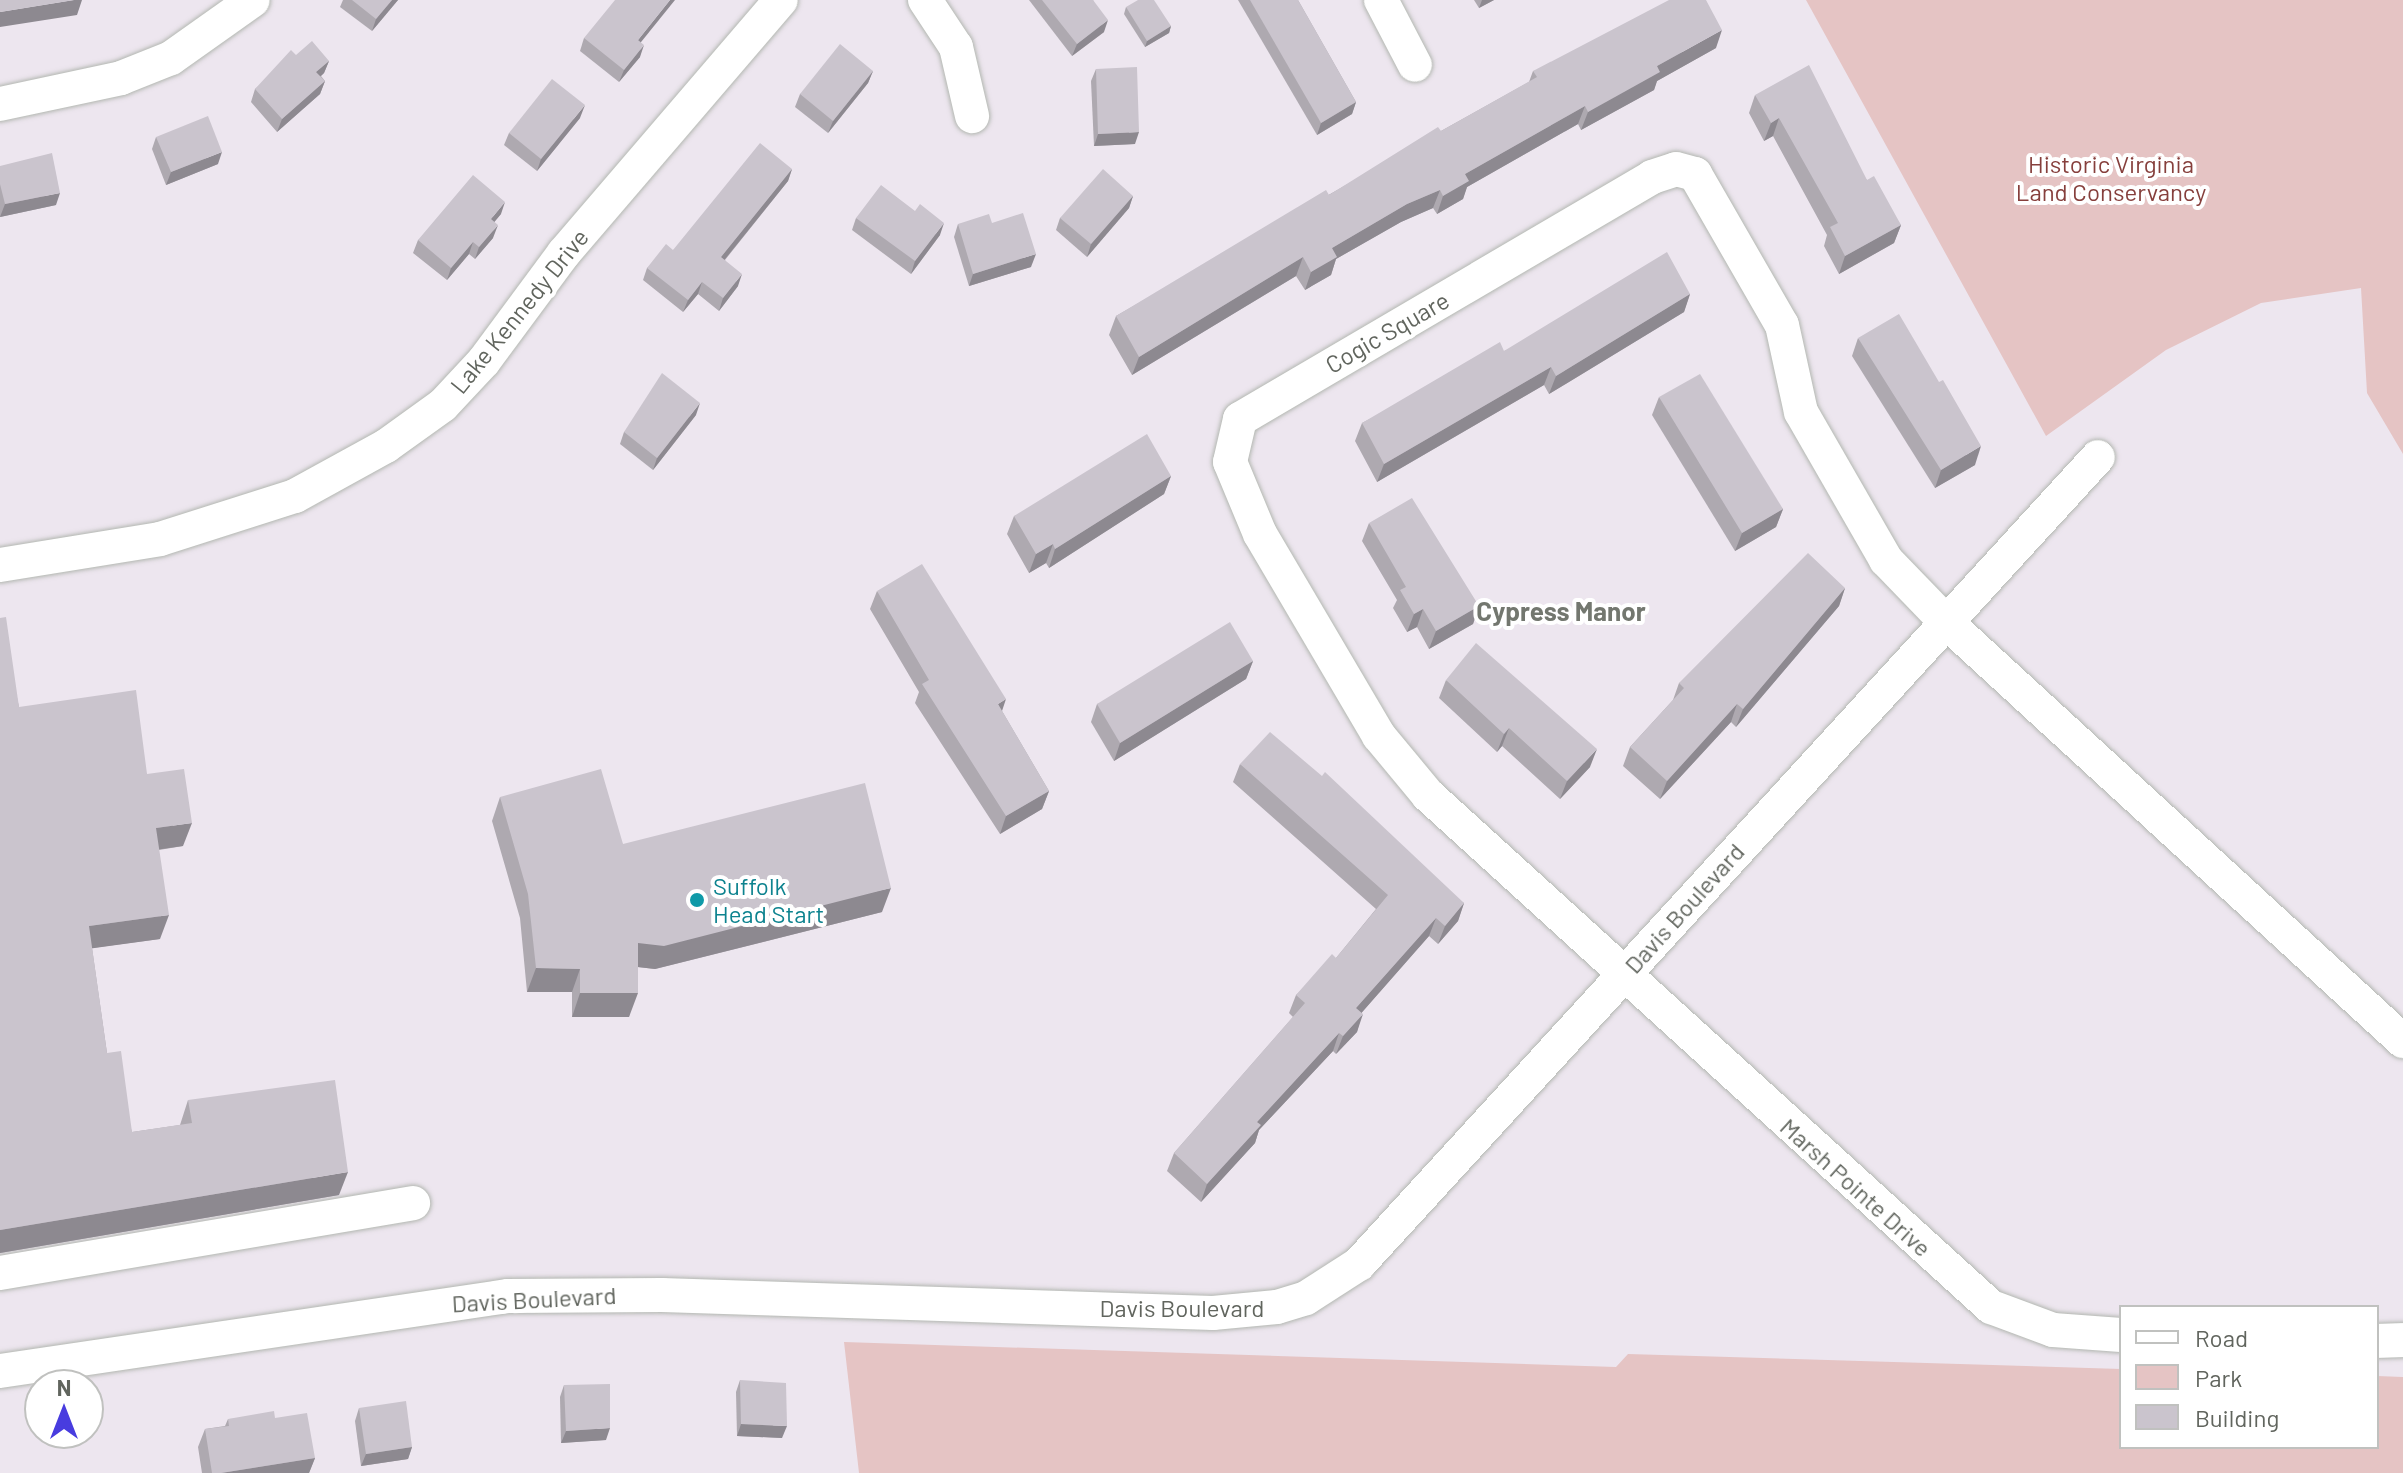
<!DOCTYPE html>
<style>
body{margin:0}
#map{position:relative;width:2403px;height:1473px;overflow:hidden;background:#ede6ef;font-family:Barlow,sans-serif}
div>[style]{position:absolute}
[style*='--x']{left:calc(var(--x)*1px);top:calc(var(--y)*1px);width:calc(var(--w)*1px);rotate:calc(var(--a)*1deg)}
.green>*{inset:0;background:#e5c4c4}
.roads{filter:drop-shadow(0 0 2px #b3b7b1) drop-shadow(0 0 2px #b3b7b1)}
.minor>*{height:34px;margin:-17px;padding:0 17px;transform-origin:17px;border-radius:17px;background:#fff}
.wall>*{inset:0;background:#aea9b0}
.shaded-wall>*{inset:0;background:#8d8990}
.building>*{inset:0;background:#cac4cd}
.dots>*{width:22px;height:22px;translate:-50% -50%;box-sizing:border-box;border:4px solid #fff;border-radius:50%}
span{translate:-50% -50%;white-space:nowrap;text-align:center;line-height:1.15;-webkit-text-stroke:8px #fff;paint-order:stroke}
.park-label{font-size:24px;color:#863f3c}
.street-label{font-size:24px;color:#61655e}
.culture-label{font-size:24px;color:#0d838f}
.left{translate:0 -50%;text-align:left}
.neighbourhood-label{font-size:26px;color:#73776f;font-weight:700}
.legend{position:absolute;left:2119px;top:1305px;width:260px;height:144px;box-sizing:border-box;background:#fff;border:2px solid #c0c1bf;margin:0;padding:10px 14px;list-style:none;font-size:24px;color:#61655e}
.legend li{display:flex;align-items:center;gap:16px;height:40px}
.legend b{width:40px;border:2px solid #c0c1bf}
.north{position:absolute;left:24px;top:1369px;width:80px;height:80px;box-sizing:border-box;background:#fff;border:2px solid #c0c1bf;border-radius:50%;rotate:0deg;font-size:22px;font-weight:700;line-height:32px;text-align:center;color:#61655e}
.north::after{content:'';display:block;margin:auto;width:28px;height:36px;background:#483cdf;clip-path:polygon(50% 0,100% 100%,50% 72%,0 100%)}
</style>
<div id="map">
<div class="green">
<i style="clip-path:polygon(1806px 0,2403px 0,2403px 454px,2367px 393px,2361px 288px,2261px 303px,2166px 350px,2046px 436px)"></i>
<i style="clip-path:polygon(844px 1342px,1616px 1367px,1628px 1354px,2121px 1369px,2121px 1447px,2377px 1447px,2377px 1376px,2403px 1377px,2403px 1473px,859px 1473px)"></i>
</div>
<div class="roads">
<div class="minor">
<i style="--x:925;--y:0;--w:56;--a:56.6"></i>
<i style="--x:956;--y:47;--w:71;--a:76.9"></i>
<i style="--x:1381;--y:0;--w:73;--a:62.4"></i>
<i style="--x:0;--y:104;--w:124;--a:-12.1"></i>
<i style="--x:121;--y:78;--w:54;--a:-21.8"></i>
<i style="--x:171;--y:58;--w:100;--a:-35.3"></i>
<i style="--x:0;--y:565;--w:162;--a:-9.2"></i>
<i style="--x:160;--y:539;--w:142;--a:-17.7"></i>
<i style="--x:295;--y:496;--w:104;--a:-28.8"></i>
<i style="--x:386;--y:446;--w:70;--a:-35.7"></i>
<i style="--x:443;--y:405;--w:60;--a:-47"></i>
<i style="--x:484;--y:361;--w:134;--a:-53.5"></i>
<i style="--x:564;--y:253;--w:333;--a:-49.4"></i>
<i style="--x:0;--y:1273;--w:419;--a:-9.6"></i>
<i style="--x:2121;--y:1335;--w:68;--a:-175.8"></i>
<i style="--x:2053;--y:1330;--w:66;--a:-159.6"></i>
<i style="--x:1991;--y:1307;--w:761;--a:-137.72"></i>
<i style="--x:1428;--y:795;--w:77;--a:-129.7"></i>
<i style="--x:1379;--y:736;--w:234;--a:-120.5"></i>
<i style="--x:1260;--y:534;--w:78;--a:-112.6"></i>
<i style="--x:1230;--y:462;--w:44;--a:-76.9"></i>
<i style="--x:1240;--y:419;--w:478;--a:-30.4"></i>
<i style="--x:1652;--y:177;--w:25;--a:-18"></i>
<i style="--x:1676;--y:169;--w:20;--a:15"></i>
<i style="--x:1695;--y:174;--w:174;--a:60.1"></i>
<i style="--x:1782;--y:325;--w:89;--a:77.7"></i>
<i style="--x:1801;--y:412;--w:171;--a:60.1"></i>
<i style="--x:1886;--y:560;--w:83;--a:46"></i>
<i style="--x:1944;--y:620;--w:623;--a:42.53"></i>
<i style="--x:2377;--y:1341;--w:26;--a:-2"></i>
<i style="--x:0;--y:1371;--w:514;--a:-8.4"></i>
<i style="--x:508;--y:1296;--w:154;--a:-0.4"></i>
<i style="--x:662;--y:1295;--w:551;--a:1.87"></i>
<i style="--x:1213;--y:1313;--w:64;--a:-5.4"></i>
<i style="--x:1277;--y:1307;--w:30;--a:-17"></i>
<i style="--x:1306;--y:1298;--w:63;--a:-32.7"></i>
<i style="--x:1359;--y:1264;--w:1094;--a:-47.52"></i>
</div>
</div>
<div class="wall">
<i style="clip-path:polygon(343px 0,398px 0,372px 31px,340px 7px)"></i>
<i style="clip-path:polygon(1029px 0,1093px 0,1104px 32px,1072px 56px)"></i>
<i style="clip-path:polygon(1238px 0,1298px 0,1356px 102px,1352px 114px,1317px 135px)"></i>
<i style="clip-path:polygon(1474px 0,1494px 0,1479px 8px)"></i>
<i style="clip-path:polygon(1126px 7px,1171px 26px,1169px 33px,1145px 47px,1124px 14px)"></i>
<i style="clip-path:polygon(584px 38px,641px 42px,640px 57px,619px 82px,580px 51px)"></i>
<i style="clip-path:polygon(1716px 48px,1657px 81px,1654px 90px,1581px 130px,1578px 124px,1467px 187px,1463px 199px,1437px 214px,1433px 208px,1401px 222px,1336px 259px,1331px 275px,1305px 290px,1296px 276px,1132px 375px,1109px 335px,1116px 316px,1441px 131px,1529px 82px,1533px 71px)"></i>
<i style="clip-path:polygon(296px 55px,329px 61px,324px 73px,321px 76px,325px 81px,320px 94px,277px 132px,251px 102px,255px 89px)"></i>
<i style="clip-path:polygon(1096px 69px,1135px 144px,1094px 146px,1091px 81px)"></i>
<i style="clip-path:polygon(873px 71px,868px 83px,828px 133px,795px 107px,800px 94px)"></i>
<i style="clip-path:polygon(1755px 95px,1867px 180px,1901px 225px,1894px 243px,1839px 274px,1824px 246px,1827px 235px,1773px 136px,1764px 141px,1749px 113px)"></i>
<i style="clip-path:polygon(580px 118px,537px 171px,504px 145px,509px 133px)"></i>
<i style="clip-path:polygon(156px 137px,218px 164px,166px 185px,152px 149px)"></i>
<i style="clip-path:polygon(0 166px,56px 205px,0 217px)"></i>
<i style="clip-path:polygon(792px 169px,788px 181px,725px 260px,738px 286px,719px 311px,698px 294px,683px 312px,643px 280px,647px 268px)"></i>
<i style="clip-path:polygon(1133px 196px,1129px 208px,1087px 257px,1056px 230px,1060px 218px)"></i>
<i style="clip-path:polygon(501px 214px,494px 222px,493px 238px,475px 259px,469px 254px,447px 280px,413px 253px,418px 240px)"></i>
<i style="clip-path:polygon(856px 218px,940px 235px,911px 274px,852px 230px)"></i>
<i style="clip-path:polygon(992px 223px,1031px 267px,969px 286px,954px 237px,958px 224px)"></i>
<i style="clip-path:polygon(1690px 294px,1684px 312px,1549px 394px,1544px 385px,1377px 482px,1355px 441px,1362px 423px,1504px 351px)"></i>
<i style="clip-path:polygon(1858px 338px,1975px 465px,1935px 488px,1852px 356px)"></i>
<i style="clip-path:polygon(1659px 397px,1783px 509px,1776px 527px,1735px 551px,1652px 415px)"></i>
<i style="clip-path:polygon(696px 415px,653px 470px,620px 444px,624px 432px)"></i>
<i style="clip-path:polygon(1171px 476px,1164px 494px,1049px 568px,1046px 563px,1029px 573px,1007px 534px,1014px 516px)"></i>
<i style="clip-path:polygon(1369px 523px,1479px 606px,1473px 624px,1429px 649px,1417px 627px,1407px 632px,1393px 608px,1397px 600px,1362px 541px)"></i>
<i style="clip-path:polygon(1845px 588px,1839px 606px,1736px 727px,1731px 722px,1660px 799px,1623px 766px,1630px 747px,1673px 700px,1679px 683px)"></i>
<i style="clip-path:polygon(877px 591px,1002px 711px,1049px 791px,1042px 809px,1000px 834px,915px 703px,919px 692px,870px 609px)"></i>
<i style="clip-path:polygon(0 618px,19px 707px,147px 774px,183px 846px,159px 850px,160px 939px,92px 948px,107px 1053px,132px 1132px,180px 1125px,188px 1100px,339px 1195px,0 1253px)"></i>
<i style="clip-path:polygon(1253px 661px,1246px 679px,1114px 761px,1091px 722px,1097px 704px)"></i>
<i style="clip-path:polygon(1446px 680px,1590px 767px,1560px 799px,1502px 746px,1497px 752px,1439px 698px)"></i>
<i style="clip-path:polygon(1240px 764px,1464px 903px,1458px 921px,1438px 944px,1429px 936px,1362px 1012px,1357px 1032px,1336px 1054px,1333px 1051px,1259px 1130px,1255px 1143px,1201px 1202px,1167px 1171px,1174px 1153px,1293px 1017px,1289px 1013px,1296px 995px,1336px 958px,1376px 909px,1233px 782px)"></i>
<i style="clip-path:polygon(500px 797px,623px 844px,882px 912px,655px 969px,638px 967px,629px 1017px,572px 1017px,572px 992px,527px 992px,520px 918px,492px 821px)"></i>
<i style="clip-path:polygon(740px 1380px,782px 1438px,737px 1436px,736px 1392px)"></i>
<i style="clip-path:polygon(564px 1385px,606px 1440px,561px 1443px,560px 1397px)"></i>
<i style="clip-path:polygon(359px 1408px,412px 1447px,408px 1459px,361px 1466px,355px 1421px)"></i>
<i style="clip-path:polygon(275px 1418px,315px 1458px,309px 1473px,202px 1473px,198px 1447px,205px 1429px,225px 1426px,228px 1419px)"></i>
</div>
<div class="shaded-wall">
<i style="clip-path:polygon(74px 0,82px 0,77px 15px,0 27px,0 12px)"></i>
<i style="clip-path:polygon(392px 0,398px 0,372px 31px,376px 19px)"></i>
<i style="clip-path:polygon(670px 0,675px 0,633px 52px,638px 40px)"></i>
<i style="clip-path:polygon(1482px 0,1494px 0,1479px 8px)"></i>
<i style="clip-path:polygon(1108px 20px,1104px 32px,1072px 56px,1077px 44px)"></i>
<i style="clip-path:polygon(1171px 26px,1169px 33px,1145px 47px,1147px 41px)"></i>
<i style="clip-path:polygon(1722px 30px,1716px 48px,1657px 81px,1654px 90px,1581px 130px,1588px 112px,1657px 66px)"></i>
<i style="clip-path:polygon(644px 45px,640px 57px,619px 82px,624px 70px)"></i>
<i style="clip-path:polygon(329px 61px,324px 73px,312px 84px,316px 72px)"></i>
<i style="clip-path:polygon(873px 71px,868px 83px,828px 133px,833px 121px)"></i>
<i style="clip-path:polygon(325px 81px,320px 94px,277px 132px,282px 119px)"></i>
<i style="clip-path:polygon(1356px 102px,1352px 114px,1317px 135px,1321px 123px)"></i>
<i style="clip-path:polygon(585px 105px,580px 118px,537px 171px,541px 159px)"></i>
<i style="clip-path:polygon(1585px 106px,1578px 124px,1467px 187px,1463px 199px,1437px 214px,1443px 196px,1465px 174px)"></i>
<i style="clip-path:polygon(1779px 118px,1773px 136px,1764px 141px,1771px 123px)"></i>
<i style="clip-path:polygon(1139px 132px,1135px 144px,1094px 146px,1098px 134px)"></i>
<i style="clip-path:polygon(222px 152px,218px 164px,166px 185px,171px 172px)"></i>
<i style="clip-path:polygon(792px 169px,788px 181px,717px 269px,721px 257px)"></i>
<i style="clip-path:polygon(1440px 190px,1433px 208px,1401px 222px,1336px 259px,1331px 275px,1305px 290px,1311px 272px,1332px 248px,1407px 204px)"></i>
<i style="clip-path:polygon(60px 193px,56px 205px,0 217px,5px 204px)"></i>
<i style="clip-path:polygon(1133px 196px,1129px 208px,1087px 257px,1091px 244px)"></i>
<i style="clip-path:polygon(505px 202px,501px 214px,486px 232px,491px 219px)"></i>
<i style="clip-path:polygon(944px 223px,940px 235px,911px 274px,915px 261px)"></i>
<i style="clip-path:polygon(498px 225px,493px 238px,475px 259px,479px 247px)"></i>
<i style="clip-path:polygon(1901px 225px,1894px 243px,1839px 274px,1845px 256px)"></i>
<i style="clip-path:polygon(473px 242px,469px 254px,447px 280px,451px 268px)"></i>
<i style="clip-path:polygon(1036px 254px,1031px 267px,969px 286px,973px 274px)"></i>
<i style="clip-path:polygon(1303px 257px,1296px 276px,1132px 375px,1139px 357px)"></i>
<i style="clip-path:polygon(742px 274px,738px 286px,719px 311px,723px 298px)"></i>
<i style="clip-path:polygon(702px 282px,698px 294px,683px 312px,688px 300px)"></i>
<i style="clip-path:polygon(1690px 294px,1684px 312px,1549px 394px,1556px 376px)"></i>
<i style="clip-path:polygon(1551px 367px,1544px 385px,1377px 482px,1384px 464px)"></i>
<i style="clip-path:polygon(700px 403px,696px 415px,653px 470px,657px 458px)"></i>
<i style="clip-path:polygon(1981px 446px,1975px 465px,1935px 488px,1941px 470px)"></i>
<i style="clip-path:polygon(1171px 476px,1164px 494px,1049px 568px,1055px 549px)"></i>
<i style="clip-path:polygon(1783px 509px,1776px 527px,1735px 551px,1742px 533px)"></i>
<i style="clip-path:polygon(1053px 544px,1046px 563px,1029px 573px,1036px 554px)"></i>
<i style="clip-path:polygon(1845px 588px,1839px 606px,1736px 727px,1743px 709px)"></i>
<i style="clip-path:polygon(1479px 606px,1473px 624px,1429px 649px,1436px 631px)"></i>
<i style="clip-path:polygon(1423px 609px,1417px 627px,1407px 632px,1414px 614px)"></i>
<i style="clip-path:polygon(1253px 661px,1246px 679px,1114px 761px,1120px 743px)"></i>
<i style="clip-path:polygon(1006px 699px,1000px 717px,998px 704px)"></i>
<i style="clip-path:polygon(1737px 704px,1731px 722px,1660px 799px,1667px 781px)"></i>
<i style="clip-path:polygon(1509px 728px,1502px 746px,1497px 752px,1504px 734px)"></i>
<i style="clip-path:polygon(1597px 749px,1590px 767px,1560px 799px,1567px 781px)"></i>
<i style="clip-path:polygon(1049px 791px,1042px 809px,1000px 834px,1006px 816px)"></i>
<i style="clip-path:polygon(192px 823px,183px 846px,148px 851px,156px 828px)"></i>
<i style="clip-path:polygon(891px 888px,882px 912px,655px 969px,629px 966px,638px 943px)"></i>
<i style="clip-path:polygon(1464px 903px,1458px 921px,1438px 944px,1445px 926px)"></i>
<i style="clip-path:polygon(169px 915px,160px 939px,80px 950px,89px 926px)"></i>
<i style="clip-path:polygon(1436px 918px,1429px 936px,1350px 1026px,1356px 1008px)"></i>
<i style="clip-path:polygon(536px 968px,580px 969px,572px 992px,527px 992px)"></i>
<i style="clip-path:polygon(580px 993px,638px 993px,629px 1017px,572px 1017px)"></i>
<i style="clip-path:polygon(1363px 1014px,1357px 1032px,1336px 1054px,1343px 1036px)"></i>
<i style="clip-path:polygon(1339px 1033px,1333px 1051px,1259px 1130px,1255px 1143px,1201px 1202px,1207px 1184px,1257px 1122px)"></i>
<i style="clip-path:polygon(348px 1172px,339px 1195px,0 1253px,0 1230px)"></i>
<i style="clip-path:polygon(741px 1424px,787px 1426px,782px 1438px,737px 1436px)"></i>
<i style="clip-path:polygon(610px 1428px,606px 1440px,561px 1443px,566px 1431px)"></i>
<i style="clip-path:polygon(412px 1447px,408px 1459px,361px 1466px,366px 1454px)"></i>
<i style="clip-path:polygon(315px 1458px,309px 1473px,221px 1473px)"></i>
</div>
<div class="building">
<i style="clip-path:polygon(0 0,74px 0,0 12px)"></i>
<i style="clip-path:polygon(352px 0,392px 0,376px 19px)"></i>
<i style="clip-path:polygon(615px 0,670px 0,638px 40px,644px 45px,624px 70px,584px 38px)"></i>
<i style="clip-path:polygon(1042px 0,1093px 0,1108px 20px,1077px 44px)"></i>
<i style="clip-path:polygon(1138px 0,1154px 0,1171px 26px,1147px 41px,1126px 7px)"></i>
<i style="clip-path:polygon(1250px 0,1298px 0,1356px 102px,1321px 123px)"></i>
<i style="clip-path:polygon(1669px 0,1706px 0,1722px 30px,1657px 66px,1660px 72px,1588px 112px,1585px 106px,1465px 174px,1469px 181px,1443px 196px,1440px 190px,1407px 204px,1332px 248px,1337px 257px,1311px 272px,1303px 257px,1139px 357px,1116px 316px,1326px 190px,1329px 195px,1438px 127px,1441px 131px,1537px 77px,1533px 71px)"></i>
<i style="clip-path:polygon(312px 41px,329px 61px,316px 72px,325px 81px,282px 119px,255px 89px,291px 50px,296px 55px)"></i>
<i style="clip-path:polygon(840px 44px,873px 71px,833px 121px,800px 94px)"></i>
<i style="clip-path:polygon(1809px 65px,1867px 180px,1874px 176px,1901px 225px,1845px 256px,1830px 227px,1838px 223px,1779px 118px,1771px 123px,1755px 95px)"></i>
<i style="clip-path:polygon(1137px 67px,1139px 132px,1098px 134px,1096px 69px)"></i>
<i style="clip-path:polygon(552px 79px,585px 105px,541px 159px,509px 133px)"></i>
<i style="clip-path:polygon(208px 116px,222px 152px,171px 172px,156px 137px)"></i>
<i style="clip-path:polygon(760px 143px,792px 169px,721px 257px,742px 274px,723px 298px,702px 282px,688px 300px,647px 268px,666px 244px,673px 250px)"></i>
<i style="clip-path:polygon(52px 153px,60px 193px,5px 204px,0 184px,0 166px)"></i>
<i style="clip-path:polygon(1103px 169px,1133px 196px,1091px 244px,1060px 218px)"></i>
<i style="clip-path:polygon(473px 175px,505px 202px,491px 219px,498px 225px,479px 247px,473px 242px,451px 268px,418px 240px)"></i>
<i style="clip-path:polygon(881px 185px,915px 211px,920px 204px,944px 223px,915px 261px,856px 218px)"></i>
<i style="clip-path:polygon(1023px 213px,1036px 254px,973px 274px,958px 224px,989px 214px,992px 223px)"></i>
<i style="clip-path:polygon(1667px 252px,1690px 294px,1556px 376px,1551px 367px,1384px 464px,1362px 423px,1500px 342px,1504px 351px)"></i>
<i style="clip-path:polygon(1899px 314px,1939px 382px,1943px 380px,1981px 446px,1941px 470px,1858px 338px)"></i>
<i style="clip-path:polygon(662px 373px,700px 403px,657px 458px,624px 432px)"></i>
<i style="clip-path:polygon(1700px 374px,1783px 509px,1742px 533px,1659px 397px)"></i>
<i style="clip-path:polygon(1147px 434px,1171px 476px,1055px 549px,1053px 544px,1036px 554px,1014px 516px)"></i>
<i style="clip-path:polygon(1412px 498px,1479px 606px,1436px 631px,1423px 609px,1414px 614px,1400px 590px,1406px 587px,1369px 523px)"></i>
<i style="clip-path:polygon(1808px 553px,1845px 588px,1743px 709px,1737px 704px,1667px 781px,1630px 747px,1684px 688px,1679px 683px)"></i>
<i style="clip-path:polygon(922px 564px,1006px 699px,998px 704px,1049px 791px,1006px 816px,922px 684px,929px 680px,877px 591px)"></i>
<i style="clip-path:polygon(6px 617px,19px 707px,136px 690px,147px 774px,184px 769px,192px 823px,156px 828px,169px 915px,89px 926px,107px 1053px,121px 1051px,132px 1132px,192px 1123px,188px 1100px,335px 1080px,348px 1172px,0 1230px,0 618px)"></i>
<i style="clip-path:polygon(1230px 622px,1253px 661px,1120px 743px,1097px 704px)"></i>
<i style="clip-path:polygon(1476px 643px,1597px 749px,1567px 781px,1509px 728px,1504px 734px,1446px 680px)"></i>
<i style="clip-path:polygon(1270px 732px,1322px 776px,1325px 772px,1464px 903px,1445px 926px,1436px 918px,1356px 1008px,1363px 1014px,1343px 1036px,1339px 1033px,1257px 1122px,1261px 1125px,1207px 1184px,1174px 1153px,1305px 1003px,1296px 995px,1332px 954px,1336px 958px,1388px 895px,1240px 764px)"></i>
<i style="clip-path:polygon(601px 769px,623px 844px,865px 783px,891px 888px,664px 946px,638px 943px,638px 993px,580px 993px,580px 969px,536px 968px,528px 894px,500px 797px)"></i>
<i style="clip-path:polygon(740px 1380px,786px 1383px,787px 1426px,741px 1424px)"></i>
<i style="clip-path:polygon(610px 1384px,610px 1428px,566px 1431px,564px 1385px)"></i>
<i style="clip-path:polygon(406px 1401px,412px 1447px,366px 1454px,359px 1408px)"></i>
<i style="clip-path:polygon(274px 1411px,275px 1418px,307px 1413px,315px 1458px,221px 1473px,212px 1473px,205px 1429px,229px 1426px,228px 1419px)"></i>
</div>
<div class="dots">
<i style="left:697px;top:900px;background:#0f9aa8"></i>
</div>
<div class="park-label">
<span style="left:2111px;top:178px">Historic Virginia<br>Land Conservancy</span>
</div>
<div class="street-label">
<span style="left:519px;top:311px;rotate:-51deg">Lake Kennedy Drive</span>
<span style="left:1387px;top:332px;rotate:-30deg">Cogic Square</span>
<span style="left:1684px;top:908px;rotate:-48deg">Davis Boulevard</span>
<span style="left:1856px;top:1187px;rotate:42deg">Marsh Pointe Drive</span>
<span style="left:534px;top:1299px;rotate:-3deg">Davis Boulevard</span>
<span style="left:1182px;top:1308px">Davis Boulevard</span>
</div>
<div class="culture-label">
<span class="left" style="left:713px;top:900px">Suffolk<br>Head Start</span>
</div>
<div class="neighbourhood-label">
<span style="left:1561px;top:611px">Cypress Manor</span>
</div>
<ul class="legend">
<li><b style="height:10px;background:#fff"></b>Road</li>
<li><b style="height:22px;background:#e5c4c4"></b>Park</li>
<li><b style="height:22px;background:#cac4cd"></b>Building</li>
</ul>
<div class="north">N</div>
</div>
